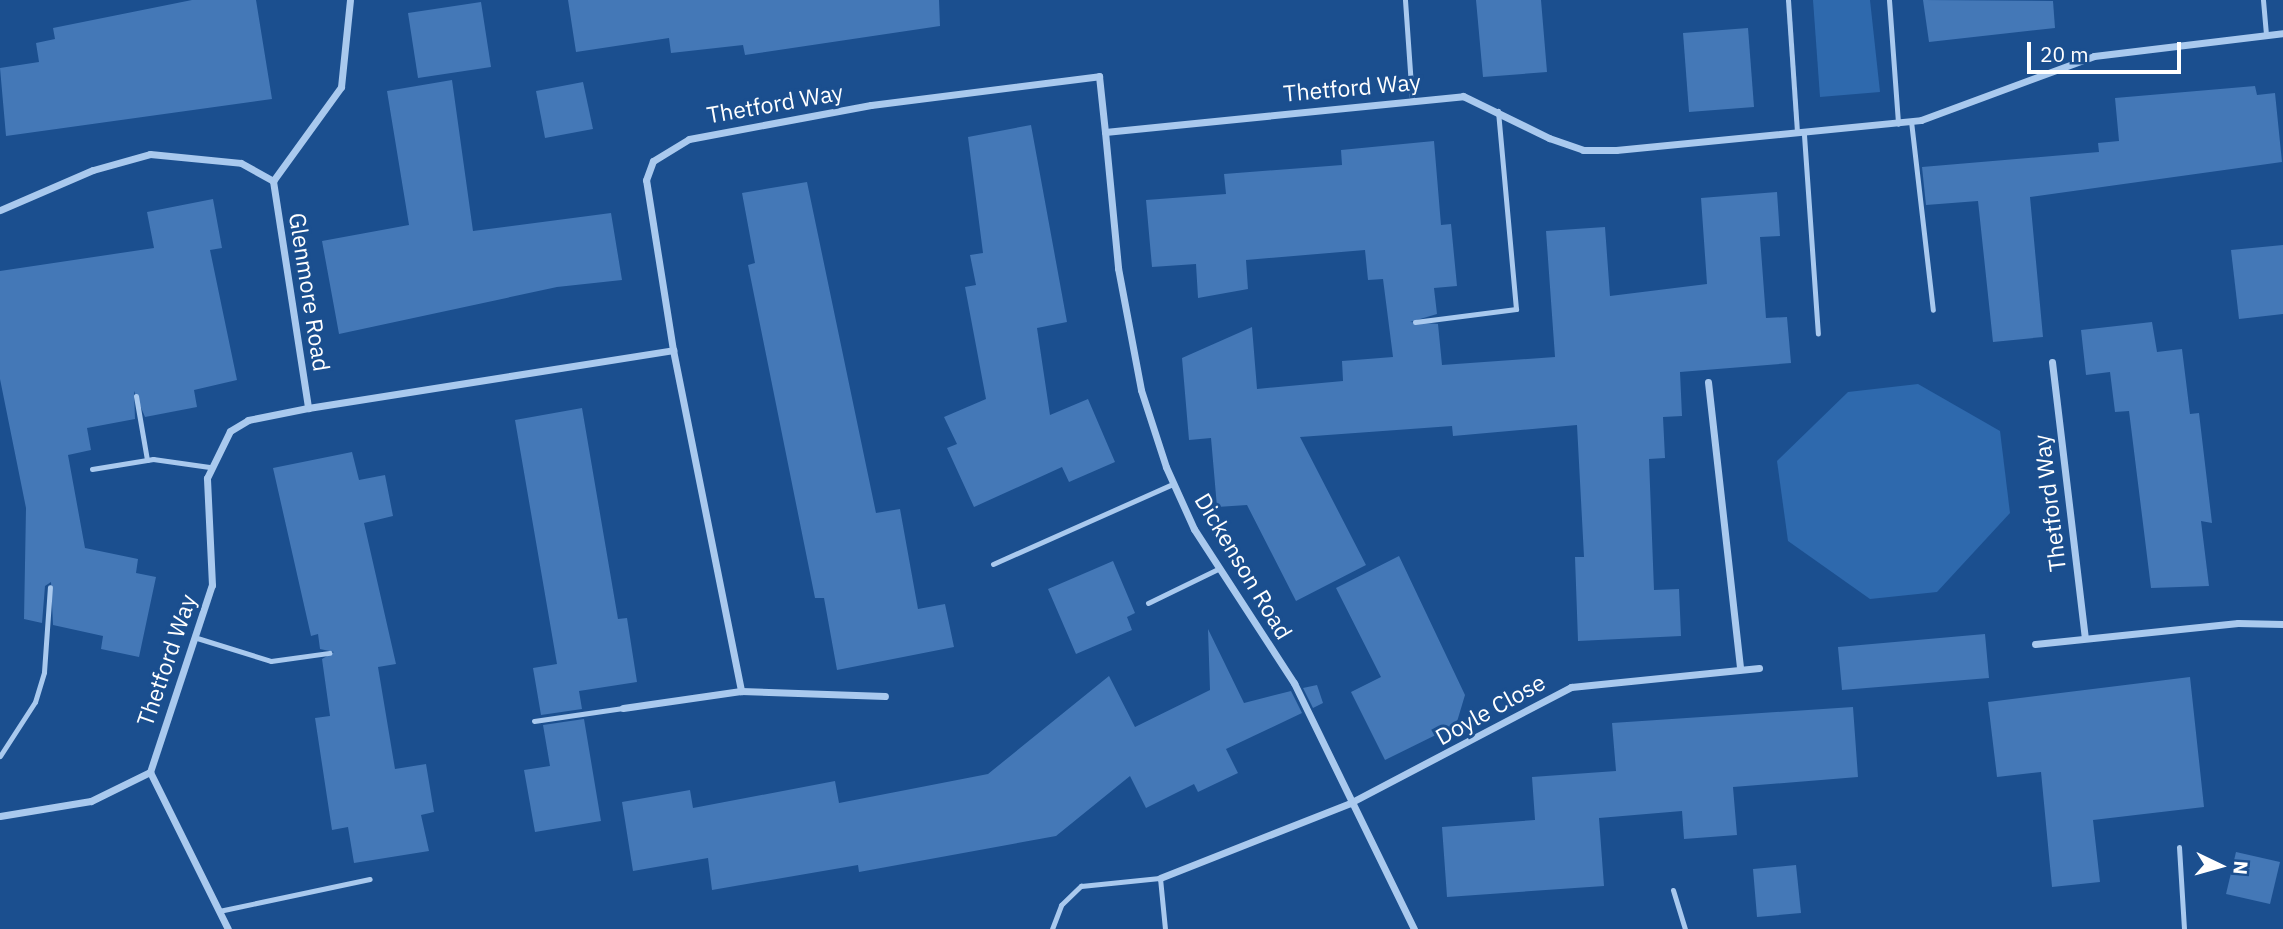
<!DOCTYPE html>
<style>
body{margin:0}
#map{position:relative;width:2283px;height:929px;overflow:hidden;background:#1b4f8f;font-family:"IBM Plex Sans",sans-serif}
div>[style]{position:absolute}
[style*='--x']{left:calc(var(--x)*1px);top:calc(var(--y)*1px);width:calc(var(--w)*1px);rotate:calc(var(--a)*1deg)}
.green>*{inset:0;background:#2e69ad}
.building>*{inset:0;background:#4478b7}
.service>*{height:5px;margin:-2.5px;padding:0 2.5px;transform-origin:2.5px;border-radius:2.5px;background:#a9c9ee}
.minor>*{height:7px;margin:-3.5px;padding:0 3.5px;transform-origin:3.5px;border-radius:3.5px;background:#a9c9ee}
span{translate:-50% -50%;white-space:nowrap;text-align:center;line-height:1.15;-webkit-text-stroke:6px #1b4f8f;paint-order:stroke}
.street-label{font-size:23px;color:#fff}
.north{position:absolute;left:2185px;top:831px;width:70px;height:70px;-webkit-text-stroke:5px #1b4f8f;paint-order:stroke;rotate:95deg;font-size:19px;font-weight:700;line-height:28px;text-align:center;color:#fff}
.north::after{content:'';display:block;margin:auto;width:24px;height:32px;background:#fff;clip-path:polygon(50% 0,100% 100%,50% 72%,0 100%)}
.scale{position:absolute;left:2027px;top:42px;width:154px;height:32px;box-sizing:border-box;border:4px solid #fff;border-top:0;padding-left:9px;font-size:21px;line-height:24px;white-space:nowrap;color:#fff;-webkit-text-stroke:5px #1b4f8f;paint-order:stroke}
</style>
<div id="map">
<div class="green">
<i style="clip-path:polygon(1813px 0,1870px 0,1880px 92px,1820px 97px)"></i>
<i style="clip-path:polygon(1918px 384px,2000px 431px,2010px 513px,1937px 592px,1870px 599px,1788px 541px,1777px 461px,1848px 392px)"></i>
</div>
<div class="building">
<i style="clip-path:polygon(192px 0,256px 0,272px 99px,6px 136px,0 68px,39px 62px,36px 43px,55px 39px,53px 28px)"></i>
<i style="clip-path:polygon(568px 0,939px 0,940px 26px,745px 55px,743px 45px,671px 53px,669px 38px,576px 52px)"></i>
<i style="clip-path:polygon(1476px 0,1541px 0,1547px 72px,1483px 77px)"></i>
<i style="clip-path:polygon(1923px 0,2053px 1px,2055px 28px,1929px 42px)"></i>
<i style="clip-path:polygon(481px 2px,491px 67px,418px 78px,408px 13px)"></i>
<i style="clip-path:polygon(1748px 28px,1754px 107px,1689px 112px,1683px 33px)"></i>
<i style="clip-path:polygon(452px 80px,473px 231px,611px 213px,622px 280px,557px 287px,339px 334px,322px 241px,409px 225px,387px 91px)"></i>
<i style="clip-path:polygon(583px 82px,593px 129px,545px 138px,536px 91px)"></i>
<i style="clip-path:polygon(2255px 86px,2257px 95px,2275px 93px,2282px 162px,2030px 197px,2043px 337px,1993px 342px,1978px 201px,1926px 205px,1922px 167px,2099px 152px,2098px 143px,2119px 141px,2115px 98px)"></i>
<i style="clip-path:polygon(1031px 125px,1067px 322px,1037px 328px,1050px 415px,1088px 399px,1115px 462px,1069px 482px,1062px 467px,974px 507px,947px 448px,957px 444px,944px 417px,986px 399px,965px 287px,976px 285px,970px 255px,983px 253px,968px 137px)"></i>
<i style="clip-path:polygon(1434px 141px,1441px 225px,1451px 224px,1457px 286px,1434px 288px,1437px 314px,1410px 322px,1438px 324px,1442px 365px,1555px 357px,1546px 231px,1605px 227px,1610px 296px,1707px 284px,1701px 198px,1777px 192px,1780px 236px,1760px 237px,1766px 318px,1787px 317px,1791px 363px,1680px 372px,1682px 416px,1663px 417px,1665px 458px,1649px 459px,1654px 590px,1679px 589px,1681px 636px,1578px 641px,1575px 557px,1584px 557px,1577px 425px,1453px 436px,1452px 426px,1300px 437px,1366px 565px,1296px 601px,1247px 505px,1217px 507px,1211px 438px,1189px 440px,1182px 358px,1252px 327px,1257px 389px,1343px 381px,1342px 361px,1393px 357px,1383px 279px,1368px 280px,1365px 250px,1246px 260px,1248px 289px,1198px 298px,1196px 264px,1152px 267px,1146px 200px,1226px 194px,1224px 174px,1342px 165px,1341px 150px)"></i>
<i style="clip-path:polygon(807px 182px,876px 513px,900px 509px,918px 609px,945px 604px,954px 647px,837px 670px,824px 598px,815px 598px,748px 265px,755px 263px,742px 193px)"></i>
<i style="clip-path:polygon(213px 199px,222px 248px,210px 250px,237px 380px,194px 390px,197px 407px,145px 417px,134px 391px,135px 419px,87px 428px,91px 450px,68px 455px,85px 548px,138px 559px,136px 573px,156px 577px,139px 657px,101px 649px,103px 636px,53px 625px,51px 582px,45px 586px,42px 623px,24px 619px,26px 508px,0 379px,0 271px,154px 248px,147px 212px)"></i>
<i style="clip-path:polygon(2283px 245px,2283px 314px,2239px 319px,2231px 250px)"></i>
<i style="clip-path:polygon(2152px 322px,2157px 352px,2182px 349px,2190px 414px,2199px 413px,2212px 523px,2201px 521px,2209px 586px,2151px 588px,2129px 411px,2115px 412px,2110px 372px,2086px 375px,2081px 330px)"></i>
<i style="clip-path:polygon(582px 408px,618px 619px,627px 618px,637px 682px,579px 691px,582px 709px,541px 715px,533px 668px,557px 664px,515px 420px)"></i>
<i style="clip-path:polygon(352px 452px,359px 480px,385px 475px,393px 516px,364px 523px,396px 664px,378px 667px,395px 769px,426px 764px,434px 812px,421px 815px,429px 851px,354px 863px,348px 827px,332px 830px,315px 718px,330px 716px,322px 659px,334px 652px,320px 649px,318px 634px,311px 636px,273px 468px)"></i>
<i style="clip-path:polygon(1399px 556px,1465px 695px,1456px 725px,1385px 760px,1351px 692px,1381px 677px,1336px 588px)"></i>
<i style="clip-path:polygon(1113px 561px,1135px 613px,1127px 617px,1132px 630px,1076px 654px,1048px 589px)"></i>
<i style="clip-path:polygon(1208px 629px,1244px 703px,1291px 691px,1302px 713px,1226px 749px,1238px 773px,1198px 792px,1194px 784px,1146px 808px,1130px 776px,1056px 836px,859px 872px,858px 865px,712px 890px,708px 858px,633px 871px,622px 802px,690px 790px,693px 808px,835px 781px,839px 803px,988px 774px,1109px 676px,1135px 727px,1210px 690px)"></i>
<i style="clip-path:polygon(1985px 634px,1989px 678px,1842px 690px,1838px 647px)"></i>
<i style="clip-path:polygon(2190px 677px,2204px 807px,2093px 820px,2100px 882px,2052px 887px,2041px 772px,1997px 777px,1988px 702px)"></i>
<i style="clip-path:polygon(1317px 685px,1323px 703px,1313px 708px,1303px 688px)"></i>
<i style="clip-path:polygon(1853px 707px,1858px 777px,1733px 787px,1737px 835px,1684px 839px,1682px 811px,1599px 818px,1604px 886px,1447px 897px,1442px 827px,1535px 820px,1532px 777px,1616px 771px,1612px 723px)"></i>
<i style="clip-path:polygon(584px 719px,601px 821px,535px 832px,524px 770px,550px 766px,543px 725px)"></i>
<i style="clip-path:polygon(2236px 852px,2280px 862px,2270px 904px,2226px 894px)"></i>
<i style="clip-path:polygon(1796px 865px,1801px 913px,1757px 917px,1753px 869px)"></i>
</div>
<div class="service">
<i style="--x:1405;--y:0;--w:101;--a:86"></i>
<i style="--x:1788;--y:0;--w:133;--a:86.1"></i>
<i style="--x:1889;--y:0;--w:124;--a:85.8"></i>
<i style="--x:2263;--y:0;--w:34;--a:85"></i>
<i style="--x:1911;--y:121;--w:190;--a:83.4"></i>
<i style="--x:1804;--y:135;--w:199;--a:86"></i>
<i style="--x:1415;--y:322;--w:102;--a:-7.3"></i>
<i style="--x:1516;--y:309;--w:199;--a:-95.2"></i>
<i style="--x:136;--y:396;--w:65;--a:80.2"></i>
<i style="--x:92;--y:469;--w:62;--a:-9.3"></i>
<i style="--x:153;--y:459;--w:57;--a:8.1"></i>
<i style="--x:993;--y:564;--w:197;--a:-24"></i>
<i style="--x:1148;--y:603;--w:80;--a:-25.9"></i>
<i style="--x:197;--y:638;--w:77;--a:17.3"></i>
<i style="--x:271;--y:661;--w:59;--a:-7.9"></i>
<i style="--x:534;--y:721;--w:90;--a:-8.3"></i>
<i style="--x:0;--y:756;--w:64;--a:-57.1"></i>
<i style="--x:35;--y:702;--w:31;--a:-73"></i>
<i style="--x:44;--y:672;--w:85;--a:-86"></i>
<i style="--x:2179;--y:847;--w:82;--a:86.5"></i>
<i style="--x:1673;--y:890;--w:41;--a:72.9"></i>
<i style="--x:219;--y:911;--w:154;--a:-12"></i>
<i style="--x:1052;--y:929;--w:26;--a:-69"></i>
<i style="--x:1061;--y:905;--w:28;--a:-44"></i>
<i style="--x:1081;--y:886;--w:79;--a:-5.8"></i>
<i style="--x:1160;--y:878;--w:51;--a:84.4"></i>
</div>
<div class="minor">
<i style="--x:1105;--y:132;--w:137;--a:84.5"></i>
<i style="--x:1118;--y:268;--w:124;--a:79.3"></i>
<i style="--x:1141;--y:390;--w:81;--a:72"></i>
<i style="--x:1166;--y:467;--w:68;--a:65.7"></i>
<i style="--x:1194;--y:529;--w:184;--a:57"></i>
<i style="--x:1294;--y:683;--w:274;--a:64"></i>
<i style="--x:273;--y:181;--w:116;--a:-54.1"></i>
<i style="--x:341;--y:87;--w:87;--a:-84.1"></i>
<i style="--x:0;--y:210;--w:101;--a:-23.3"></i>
<i style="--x:93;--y:170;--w:59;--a:-15.7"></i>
<i style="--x:150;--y:154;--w:91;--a:5.6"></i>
<i style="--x:241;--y:163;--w:37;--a:29"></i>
<i style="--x:273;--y:181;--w:230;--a:81.2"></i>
<i style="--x:673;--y:350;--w:348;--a:78.7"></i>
<i style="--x:2052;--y:362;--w:278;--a:83.2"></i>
<i style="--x:1708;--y:382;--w:289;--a:83.6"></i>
<i style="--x:2035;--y:644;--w:204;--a:-5.9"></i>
<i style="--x:2238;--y:623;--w:45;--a:1.3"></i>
<i style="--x:623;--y:708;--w:119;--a:-8.2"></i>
<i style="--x:741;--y:691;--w:144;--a:2"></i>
<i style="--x:150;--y:772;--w:197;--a:-71.7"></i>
<i style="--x:212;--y:585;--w:107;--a:-92.7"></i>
<i style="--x:207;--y:478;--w:52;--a:-63.9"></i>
<i style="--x:230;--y:431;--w:21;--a:-31"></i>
<i style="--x:248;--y:420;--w:61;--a:-11.3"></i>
<i style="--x:308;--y:408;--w:370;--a:-9"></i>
<i style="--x:673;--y:350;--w:172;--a:-99"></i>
<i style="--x:646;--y:180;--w:20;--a:-70"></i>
<i style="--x:653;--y:161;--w:42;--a:-31.4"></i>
<i style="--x:689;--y:139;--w:185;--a:-10.6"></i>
<i style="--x:871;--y:105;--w:230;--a:-7.2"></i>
<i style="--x:1099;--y:76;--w:56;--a:83.9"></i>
<i style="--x:1105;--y:132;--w:360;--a:-5.7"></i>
<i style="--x:1463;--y:96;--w:96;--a:26"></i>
<i style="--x:1549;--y:138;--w:36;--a:19"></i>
<i style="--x:1583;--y:150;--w:33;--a:0"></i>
<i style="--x:1616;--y:150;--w:306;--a:-5.6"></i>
<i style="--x:1921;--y:120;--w:184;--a:-20.3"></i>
<i style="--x:2094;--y:56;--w:190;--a:-6.9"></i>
<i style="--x:0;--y:816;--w:92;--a:-9.4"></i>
<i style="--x:91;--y:801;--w:66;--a:-26.2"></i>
<i style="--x:150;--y:772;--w:175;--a:63.6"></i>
<i style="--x:1160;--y:878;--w:204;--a:-21.5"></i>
<i style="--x:1350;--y:803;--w:250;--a:-27.7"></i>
<i style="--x:1571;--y:687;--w:189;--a:-5.8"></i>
</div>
<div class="street-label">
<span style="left:1352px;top:87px;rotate:-5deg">Thetford Way</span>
<span style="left:775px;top:103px;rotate:-10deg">Thetford Way</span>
<span style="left:310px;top:292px;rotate:81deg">Glenmore Road</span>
<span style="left:2049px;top:503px;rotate:-97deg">Thetford Way</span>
<span style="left:1244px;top:566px;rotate:59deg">Dickenson Road</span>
<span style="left:166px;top:660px;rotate:-71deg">Thetford Way</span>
<span style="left:1490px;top:709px;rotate:-29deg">Doyle Close</span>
</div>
<div class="north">N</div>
<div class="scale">20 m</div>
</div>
